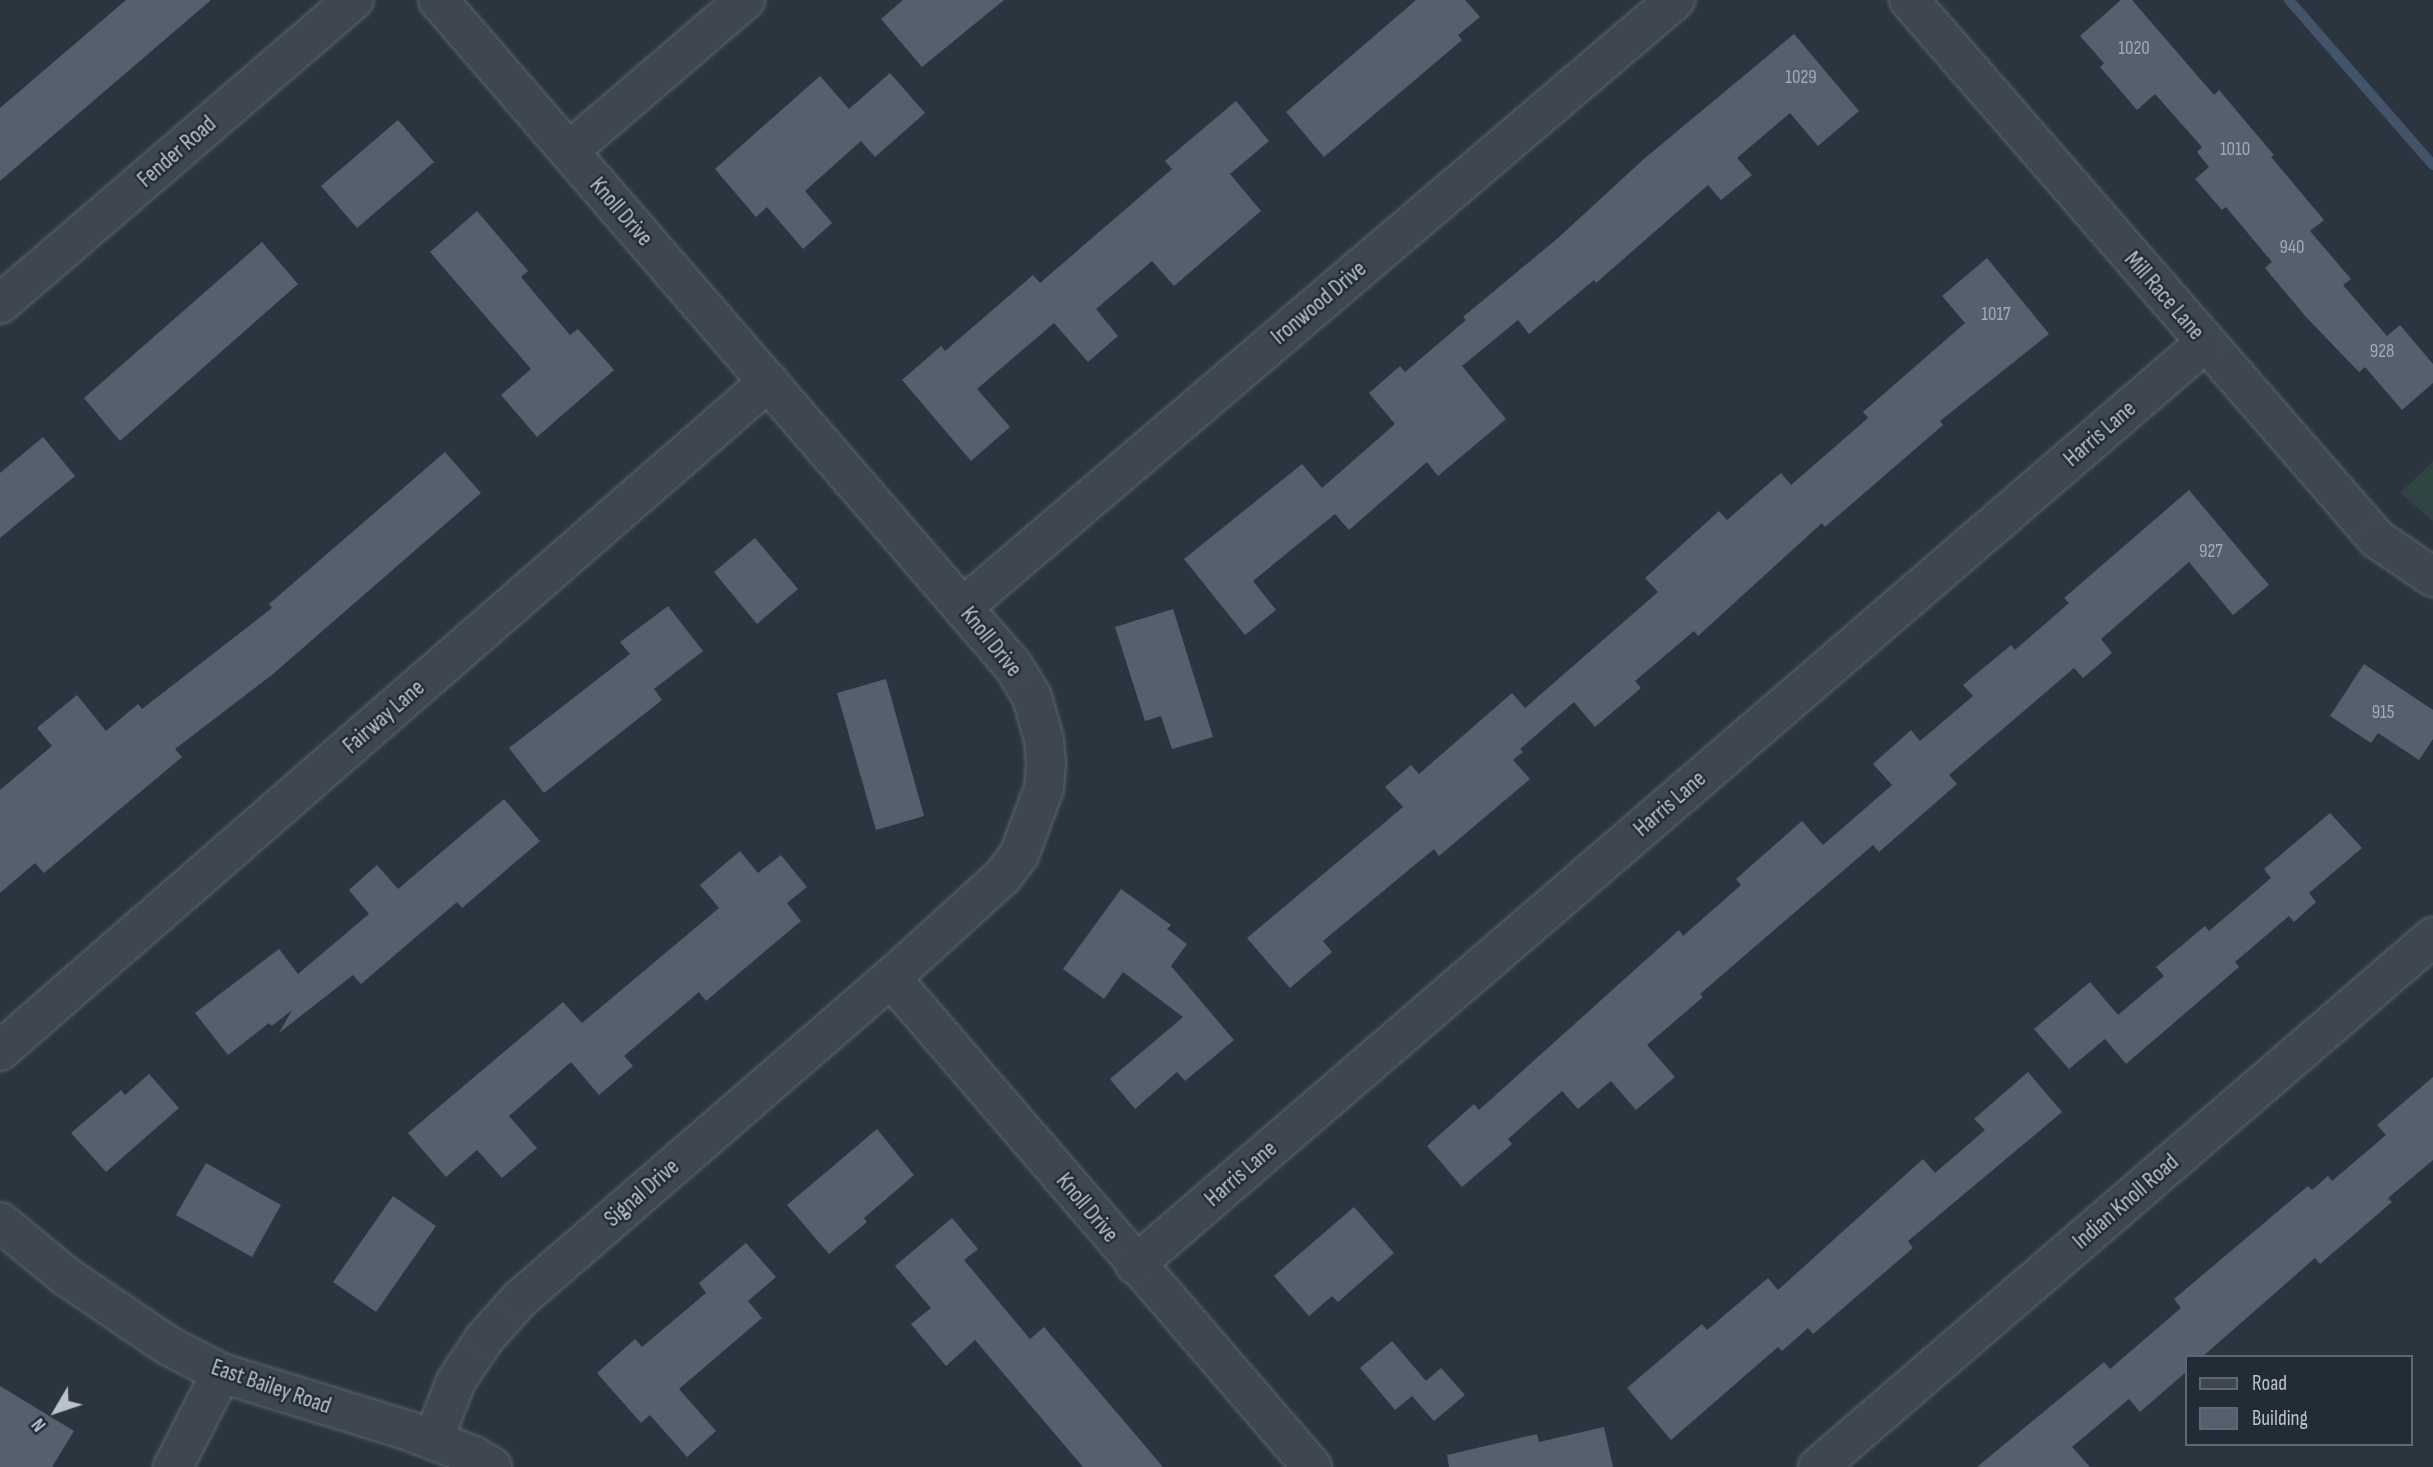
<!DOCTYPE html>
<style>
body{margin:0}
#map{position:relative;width:2433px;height:1467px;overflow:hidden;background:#2a3540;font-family:"Sofia Sans Condensed",sans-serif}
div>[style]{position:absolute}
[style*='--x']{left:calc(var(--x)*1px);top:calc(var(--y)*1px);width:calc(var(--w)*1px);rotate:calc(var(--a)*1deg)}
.green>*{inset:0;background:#2f4443}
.stream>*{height:10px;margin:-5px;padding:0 5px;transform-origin:5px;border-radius:5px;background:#415468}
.building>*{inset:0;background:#55606e}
.roads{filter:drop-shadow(0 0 2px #5c656e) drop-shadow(0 0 2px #5c656e)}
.street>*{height:38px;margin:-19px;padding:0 19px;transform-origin:19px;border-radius:19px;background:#3e4750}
span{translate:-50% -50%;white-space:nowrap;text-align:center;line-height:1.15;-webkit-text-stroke:5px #222c36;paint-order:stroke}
.number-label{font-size:19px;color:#a2aab4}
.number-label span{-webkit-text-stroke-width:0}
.street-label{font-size:23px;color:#bbc2cb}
.legend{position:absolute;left:2185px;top:1355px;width:228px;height:91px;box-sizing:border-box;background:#222c36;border:2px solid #5f6872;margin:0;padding:9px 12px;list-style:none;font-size:21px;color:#bbc2cb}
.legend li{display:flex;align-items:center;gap:14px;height:35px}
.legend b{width:35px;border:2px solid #5f6872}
.north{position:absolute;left:21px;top:1376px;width:70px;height:70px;-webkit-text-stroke:5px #222c36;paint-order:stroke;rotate:231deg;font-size:19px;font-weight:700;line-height:28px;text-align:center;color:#bbc2cb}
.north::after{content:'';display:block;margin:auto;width:24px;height:32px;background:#bbc2cb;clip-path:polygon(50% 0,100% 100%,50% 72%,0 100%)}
</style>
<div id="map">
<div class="green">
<i style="clip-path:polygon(2433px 461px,2433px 521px,2400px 493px)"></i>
</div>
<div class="stream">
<i style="--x:2289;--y:0;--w:219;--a:48.9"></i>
</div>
<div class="building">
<i style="clip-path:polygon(126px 0,211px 0,0 181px,0 108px)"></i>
<i style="clip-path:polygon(903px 0,1004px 0,922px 67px,881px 19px)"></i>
<i style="clip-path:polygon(1416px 0,1465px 0,1480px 17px,1458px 35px,1462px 40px,1324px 157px,1286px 112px)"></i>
<i style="clip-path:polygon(2121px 0,2132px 0,2214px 95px,2219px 90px,2274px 155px,2271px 157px,2324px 220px,2310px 231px,2351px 279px,2343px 285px,2387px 336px,2400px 325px,2433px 364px,2433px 383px,2402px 410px,2365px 367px,2359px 372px,2306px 317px,2265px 268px,2272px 262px,2226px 207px,2222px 210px,2195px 179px,2209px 167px,2197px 152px,2202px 147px,2155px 94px,2137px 110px,2100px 67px,2104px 63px,2080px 36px)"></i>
<i style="clip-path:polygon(1794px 34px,1859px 111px,1818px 146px,1790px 113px,1737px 158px,1752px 175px,1721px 200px,1708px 185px,1596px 283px,1594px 280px,1529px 334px,1518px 320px,1462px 366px,1506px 419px,1438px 476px,1427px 462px,1349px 530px,1335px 514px,1253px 581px,1276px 610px,1245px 635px,1184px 559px,1302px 464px,1322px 488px,1395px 424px,1369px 393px,1400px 366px,1405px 372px,1466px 320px,1463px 317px,1558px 238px,1645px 158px)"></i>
<i style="clip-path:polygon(890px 73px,925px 113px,875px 157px,861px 141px,805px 191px,832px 223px,803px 249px,767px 207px,756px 217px,715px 169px,820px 76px,849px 109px)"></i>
<i style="clip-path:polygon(1236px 101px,1269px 141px,1230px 174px,1261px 211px,1174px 286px,1152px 261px,1096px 309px,1118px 336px,1088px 362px,1054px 323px,977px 389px,1010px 427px,971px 461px,902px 380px,941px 346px,945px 351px,1033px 275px,1040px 283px,1172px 169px,1165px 161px)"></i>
<i style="clip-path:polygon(398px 120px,434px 162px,357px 228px,321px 186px)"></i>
<i style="clip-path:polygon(477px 211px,528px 271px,521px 277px,570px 335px,578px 329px,614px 370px,537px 437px,501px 395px,531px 369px,430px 252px)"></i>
<i style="clip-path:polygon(262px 242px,298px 284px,120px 441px,84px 398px)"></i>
<i style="clip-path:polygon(1987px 258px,2049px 334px,1940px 421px,1943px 425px,1825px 527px,1822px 523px,1698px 636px,1694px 631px,1635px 681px,1641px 688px,1595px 727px,1574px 702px,1520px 749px,1523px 752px,1513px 760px,1530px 779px,1439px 856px,1434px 849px,1323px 941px,1332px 952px,1290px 988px,1247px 938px,1403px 807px,1385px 787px,1411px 765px,1419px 774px,1512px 693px,1525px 708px,1658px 592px,1645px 578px,1719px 511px,1727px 520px,1781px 473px,1791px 485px,1868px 418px,1863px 412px,1965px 323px,1942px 296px)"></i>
<i style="clip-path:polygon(43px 437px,75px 476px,0 538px,0 473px)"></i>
<i style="clip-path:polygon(445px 452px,481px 493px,273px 674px,175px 749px,182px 757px,44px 873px,35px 863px,0 893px,0 790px,52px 746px,37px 728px,77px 695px,106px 731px,138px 704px,142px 709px,272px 608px,269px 604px)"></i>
<i style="clip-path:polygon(2189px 490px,2269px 585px,2233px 615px,2189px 562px,2101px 639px,2112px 653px,2083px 678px,2074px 668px,1949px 775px,1957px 784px,1879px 852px,1873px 845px,1700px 994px,1703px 997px,1647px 1045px,1675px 1077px,1636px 1110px,1611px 1081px,1578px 1109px,1562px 1091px,1508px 1139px,1512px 1144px,1462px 1187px,1427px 1146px,1474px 1104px,1479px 1110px,1679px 930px,1683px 936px,1741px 885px,1736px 879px,1802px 821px,1823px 845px,1892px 785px,1873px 764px,1911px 730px,1920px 741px,1973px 696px,1963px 685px,2011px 645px,2015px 650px,2069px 603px,2064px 598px)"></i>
<i style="clip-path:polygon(755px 538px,798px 589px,757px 624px,714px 572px)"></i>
<i style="clip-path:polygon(668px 606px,703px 651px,654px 689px,662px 700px,544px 793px,509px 748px,630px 654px,620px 642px)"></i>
<i style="clip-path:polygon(1173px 609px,1213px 737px,1172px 749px,1161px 716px,1145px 721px,1115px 627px)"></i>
<i style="clip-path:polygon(2364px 664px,2433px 710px,2433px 739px,2419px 760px,2378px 733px,2371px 743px,2330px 716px)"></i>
<i style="clip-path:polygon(886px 679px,924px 816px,876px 830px,837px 693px)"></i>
<i style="clip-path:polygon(504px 799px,540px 841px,462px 908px,457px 902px,361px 984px,353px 975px,279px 1033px,292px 1010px,272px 1026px,269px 1023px,228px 1055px,195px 1013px,279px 949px,298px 974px,369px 914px,349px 890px,377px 865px,398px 889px)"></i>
<i style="clip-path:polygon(2330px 813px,2362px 848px,2309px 893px,2316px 902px,2294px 922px,2289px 916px,2235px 962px,2239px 967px,2126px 1064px,2105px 1039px,2069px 1069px,2034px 1029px,2090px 982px,2118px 1015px,2164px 976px,2156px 967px,2205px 926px,2209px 931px,2271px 878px,2264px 869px)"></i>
<i style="clip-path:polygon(740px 851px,758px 873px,781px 855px,807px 887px,787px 903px,801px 921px,706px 1001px,699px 992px,624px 1056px,633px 1066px,599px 1095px,571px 1062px,509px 1116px,537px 1148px,502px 1178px,477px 1150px,446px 1177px,408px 1133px,563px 1002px,582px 1023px,719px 908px,700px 885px)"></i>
<i style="clip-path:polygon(1121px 889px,1171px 925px,1167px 929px,1187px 944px,1171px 966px,1234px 1040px,1185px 1081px,1177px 1072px,1135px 1109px,1110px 1079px,1183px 1017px,1123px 972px,1104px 999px,1063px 969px)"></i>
<i style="clip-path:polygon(2028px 1072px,2062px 1112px,1908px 1241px,1913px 1248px,1813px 1334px,1808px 1328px,1782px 1351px,1778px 1347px,1671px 1440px,1627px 1388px,1702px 1324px,1707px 1330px,1768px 1278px,1778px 1290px,1923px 1159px,1935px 1173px,1985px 1130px,1974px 1119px)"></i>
<i style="clip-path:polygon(149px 1074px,179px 1108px,106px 1172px,71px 1133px,121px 1090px,125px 1095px)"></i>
<i style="clip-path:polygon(2433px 1077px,2433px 1160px,2388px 1198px,2392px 1202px,2320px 1264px,2315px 1258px,2202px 1357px,2186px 1357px,2186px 1372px,2140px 1412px,2129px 1399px,2072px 1447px,2090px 1467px,1977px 1467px,2104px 1362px,2110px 1369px,2181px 1308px,2174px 1299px,2308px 1186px,2312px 1190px,2328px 1176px,2332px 1181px,2386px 1135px,2377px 1125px)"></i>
<i style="clip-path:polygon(877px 1129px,914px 1175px,864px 1218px,867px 1222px,829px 1254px,787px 1205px)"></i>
<i style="clip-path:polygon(206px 1163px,281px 1205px,252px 1257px,176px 1215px)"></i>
<i style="clip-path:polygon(393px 1196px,436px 1226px,376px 1312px,333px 1282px)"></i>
<i style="clip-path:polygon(1354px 1207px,1394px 1253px,1338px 1302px,1332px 1296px,1309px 1316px,1274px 1276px)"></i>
<i style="clip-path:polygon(952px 1218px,978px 1249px,964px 1260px,1030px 1339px,1044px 1327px,1163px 1467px,1083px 1467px,975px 1340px,946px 1366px,911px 1324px,931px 1308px,895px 1266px)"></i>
<i style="clip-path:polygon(746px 1243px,776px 1277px,748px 1301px,762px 1318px,679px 1389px,716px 1431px,687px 1457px,650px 1415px,641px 1423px,597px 1373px,635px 1339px,642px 1347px,706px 1293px,699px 1283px)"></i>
<i style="clip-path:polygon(1392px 1341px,1426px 1381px,1441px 1368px,1465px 1395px,1434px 1421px,1412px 1396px,1395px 1410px,1360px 1368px)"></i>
<i style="clip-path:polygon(0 1386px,74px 1431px,52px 1467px,0 1467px)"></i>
<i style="clip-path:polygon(1604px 1427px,1613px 1467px,1449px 1467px,1447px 1455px,1537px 1434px,1539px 1442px)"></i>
</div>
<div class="roads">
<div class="street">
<i style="--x:1909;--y:0;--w:714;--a:49.03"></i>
<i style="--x:2377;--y:539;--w:68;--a:34.2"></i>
<i style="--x:569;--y:151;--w:232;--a:-40.6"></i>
<i style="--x:0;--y:304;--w:467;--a:-40.7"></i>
<i style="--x:963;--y:607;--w:936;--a:-40.45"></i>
<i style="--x:891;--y:978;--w:645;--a:49.27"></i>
<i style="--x:0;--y:1051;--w:1019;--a:-41.06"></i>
<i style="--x:0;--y:1222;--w:87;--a:39.4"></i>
<i style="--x:67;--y:1277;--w:123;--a:34.1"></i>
<i style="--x:169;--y:1346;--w:59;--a:27.4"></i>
<i style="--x:221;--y:1373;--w:197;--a:17.1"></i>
<i style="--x:409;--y:1431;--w:70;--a:21"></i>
<i style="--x:474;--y:1456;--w:21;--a:31"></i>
<i style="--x:1135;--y:1265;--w:1412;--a:-40.75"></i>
<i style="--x:433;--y:1440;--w:63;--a:-68.7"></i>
<i style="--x:456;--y:1381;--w:52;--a:-56"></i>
<i style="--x:485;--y:1338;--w:52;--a:-48.1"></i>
<i style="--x:520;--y:1299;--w:491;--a:-40.9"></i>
<i style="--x:891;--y:978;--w:151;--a:-42.3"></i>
<i style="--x:1003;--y:876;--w:26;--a:-53"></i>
<i style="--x:1019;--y:855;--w:72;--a:-69.5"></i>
<i style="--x:1044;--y:788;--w:25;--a:-85"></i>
<i style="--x:1046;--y:763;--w:23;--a:-95"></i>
<i style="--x:1044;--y:740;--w:45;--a:-105.6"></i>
<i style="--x:1032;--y:697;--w:35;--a:-121"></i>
<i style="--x:1014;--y:667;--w:881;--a:-130.81"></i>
<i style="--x:173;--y:1467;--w:106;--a:-62.9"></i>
<i style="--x:1818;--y:1467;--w:812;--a:-40.75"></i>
</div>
</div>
<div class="number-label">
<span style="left:2134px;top:49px">1020</span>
<span style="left:1801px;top:78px">1029</span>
<span style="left:2235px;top:150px">1010</span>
<span style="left:2292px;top:248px">940</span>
<span style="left:1996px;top:315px">1017</span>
<span style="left:2382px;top:352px">928</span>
<span style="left:2211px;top:552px">927</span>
<span style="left:2383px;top:713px">915</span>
</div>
<div class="street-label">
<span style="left:177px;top:152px;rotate:-41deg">Fender Road</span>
<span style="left:621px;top:212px;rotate:49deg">Knoll Drive</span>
<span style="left:2164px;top:296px;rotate:49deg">Mill Race Lane</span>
<span style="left:1319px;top:303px;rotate:-40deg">Ironwood Drive</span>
<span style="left:2100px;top:434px;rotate:-41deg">Harris Lane</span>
<span style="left:991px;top:642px;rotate:51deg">Knoll Drive</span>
<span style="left:384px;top:717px;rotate:-41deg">Fairway Lane</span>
<span style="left:1670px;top:804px;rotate:-41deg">Harris Lane</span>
<span style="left:1241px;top:1174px;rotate:-41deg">Harris Lane</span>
<span style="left:642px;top:1193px;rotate:-41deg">Signal Drive</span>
<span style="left:2126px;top:1202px;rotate:-41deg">Indian Knoll Road</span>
<span style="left:1087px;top:1208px;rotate:50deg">Knoll Drive</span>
<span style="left:271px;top:1387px;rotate:19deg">East Bailey Road</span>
</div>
<ul class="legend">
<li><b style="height:9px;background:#3e4750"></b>Road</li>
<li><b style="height:19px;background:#55606e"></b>Building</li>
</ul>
<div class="north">N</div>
</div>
